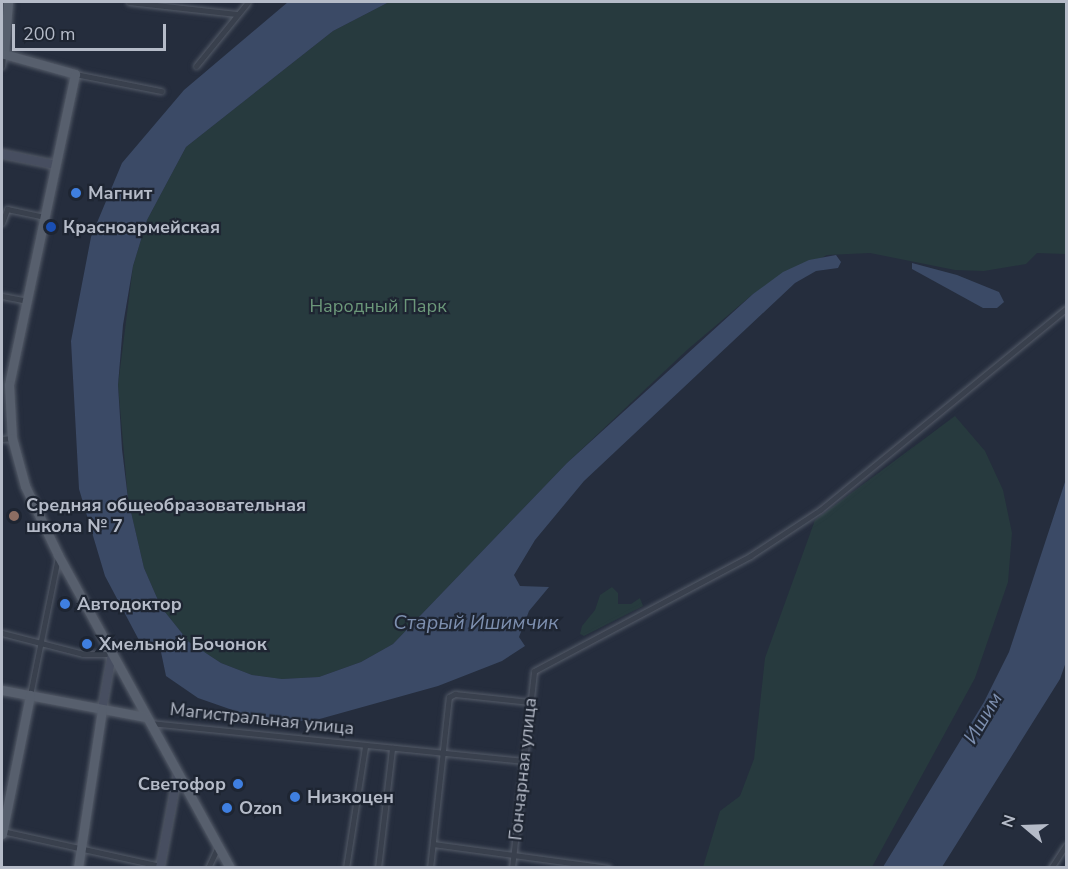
<!DOCTYPE html>
<meta charset="utf-8">
<style>
body{margin:0}
#map{position:relative;width:1068px;height:869px;overflow:hidden;background:#252d3d;font-family:"Nunito Sans",sans-serif}
div>[style]{position:absolute}
[style*='--x']{left:calc(var(--x)*1px);top:calc(var(--y)*1px);width:calc(var(--w)*1px);rotate:calc(var(--a)*1deg)}
.green>*{inset:0;background:#273a3e}
.water>*{inset:0;background:#3b4a66}
.roads{filter:drop-shadow(0 0 2px #545b68) drop-shadow(0 0 2px #545b68)}
.street>*{height:5px;margin:-2.5px;padding:0 2.5px;transform-origin:2.5px;border-radius:2.5px;background:#39404d}
.secondary>*{height:8px;margin:-4px;padding:0 4px;transform-origin:4px;border-radius:4px;background:#474e60}
.primary>*{height:9px;margin:-4.5px;padding:0 4.5px;transform-origin:4.5px;border-radius:4.5px;background:#575f6d}
.dots>*{width:16px;height:16px;translate:-50% -50%;box-sizing:border-box;border:3px solid #1e2532;border-radius:50%}
span{translate:-50% -50%;white-space:nowrap;text-align:center;line-height:1.15;-webkit-text-stroke:4.5px #1e2532;paint-order:stroke}
.poi-label{font-size:18px;color:#b5bbc8;font-weight:700}
.left{translate:0 -50%;text-align:left}
.right{translate:-100% -50%;text-align:right}
.park-label{font-size:18px;color:#6c987a}
.street-label{font-size:18px;color:#b5bbc8}
.water-label{font-size:20px;color:#7d8faf;font-style:italic}
.frame{position:absolute;inset:0;border:3px solid #b5bbc8;pointer-events:none}
.north{position:absolute;left:996px;top:797px;width:60px;height:60px;-webkit-text-stroke:4px #1e2532;paint-order:stroke;rotate:289deg;font-size:16px;font-weight:700;line-height:24px;text-align:center;color:#b5bbc8}
.north::after{content:'';display:block;margin:auto;width:21px;height:27px;background:#b5bbc8;clip-path:polygon(50% 0,100% 100%,50% 72%,0 100%)}
.scale{position:absolute;left:12px;top:24px;width:154px;height:27px;box-sizing:border-box;border:3px solid #b5bbc8;border-top:0;padding-left:8px;font-size:18px;line-height:21px;white-space:nowrap;color:#b5bbc8;-webkit-text-stroke:4px #1e2532;paint-order:stroke}
</style>
<div id="map">
<div class="green">
<i style="clip-path:polygon(389px 2px,1066px 2px,1066px 254px,1037px 253px,1026px 264px,984px 271px,955px 270px,870px 253px,827px 255px,753px 294px,687px 350px,567px 463px,393px 644px,361px 662px,319px 677px,282px 679px,252px 675px,221px 663px,189px 642px,161px 607px,144px 568px,128px 499px,118px 385px,133px 266px,147px 220px,186px 147px,333px 31px)"></i>
<i style="clip-path:polygon(955px 416px,985px 451px,1003px 490px,1012px 533px,1008px 582px,975px 678px,872px 867px,703px 867px,720px 811px,740px 796px,754px 759px,765px 658px,815px 520px)"></i>
<i style="clip-path:polygon(612px 587px,618px 593px,618px 604px,631px 604px,640px 598px,643px 606px,584px 636px,580px 634px,582px 626px,595px 610px,600px 595px)"></i>
</div>
<div class="water">
<i style="clip-path:polygon(288px 2px,389px 2px,333px 31px,186px 147px,147px 220px,133px 266px,123px 325px,118px 385px,122px 449px,128px 499px,144px 568px,161px 607px,189px 642px,221px 663px,252px 675px,282px 679px,319px 677px,361px 662px,393px 644px,567px 463px,753px 294px,783px 272px,809px 260px,836px 255px,841px 262px,838px 268px,816px 271px,795px 283px,584px 481px,535px 540px,514px 575px,520px 586px,549px 587px,529px 611px,519px 637px,525px 646px,502px 661px,438px 686px,316px 720px,282px 722px,264px 721px,198px 698px,166px 676px,161px 652px,141px 644px,105px 576px,79px 489px,71px 341px,91px 237px,122px 163px,184px 90px)"></i>
<i style="clip-path:polygon(912px 263px,957px 275px,999px 292px,1004px 302px,997px 308px,983px 308px,912px 269px)"></i>
<i style="clip-path:polygon(1066px 479px,1066px 662px,1060px 679px,942px 867px,883px 867px,984px 702px,1009px 652px)"></i>
</div>
<div class="roads">
<div class="street">
<i style="--x:129;--y:2;--w:108;--a:6.4"></i>
<i style="--x:2;--y:66;--w:12;--a:-85"></i>
<i style="--x:196;--y:66;--w:82;--a:-50.9"></i>
<i style="--x:75;--y:74;--w:88;--a:11.2"></i>
<i style="--x:2;--y:223;--w:15;--a:-70"></i>
<i style="--x:7;--y:209;--w:39;--a:12"></i>
<i style="--x:2;--y:296;--w:25;--a:11"></i>
<i style="--x:2;--y:439;--w:10;--a:-6"></i>
<i style="--x:2;--y:633;--w:84;--a:14.5"></i>
<i style="--x:83;--y:654;--w:29;--a:0"></i>
<i style="--x:30;--y:695;--w:141;--a:-78.5"></i>
<i style="--x:150;--y:723;--w:376;--a:5.8"></i>
<i style="--x:2;--y:831;--w:162;--a:12.5"></i>
<i style="--x:433;--y:844;--w:177;--a:7.8"></i>
<i style="--x:208;--y:868;--w:23;--a:-65"></i>
<i style="--x:346;--y:868;--w:123;--a:-81.1"></i>
<i style="--x:378;--y:868;--w:121;--a:-83.3"></i>
<i style="--x:430;--y:868;--w:172;--a:-83.7"></i>
<i style="--x:449;--y:697;--w:7;--a:-27"></i>
<i style="--x:455;--y:694;--w:75;--a:6.1"></i>
<i style="--x:512;--y:868;--w:198;--a:-83.6"></i>
<i style="--x:534;--y:671;--w:245;--a:-28"></i>
<i style="--x:750;--y:556;--w:84;--a:-33.3"></i>
<i style="--x:820;--y:510;--w:318;--a:-39.3"></i>
<i style="--x:1051;--y:868;--w:27;--a:-57"></i>
</div>
<div class="secondary">
<i style="--x:2;--y:154;--w:55;--a:11.5"></i>
<i style="--x:102;--y:710;--w:57;--a:-79.9"></i>
<i style="--x:160;--y:868;--w:97;--a:-79.3"></i>
</div>
<div class="primary">
<i style="--x:8;--y:2;--w:52;--a:94.4"></i>
<i style="--x:4;--y:54;--w:74;--a:15.7"></i>
<i style="--x:75;--y:74;--w:318;--a:102"></i>
<i style="--x:9;--y:385;--w:53;--a:86.8"></i>
<i style="--x:12;--y:438;--w:50;--a:74.8"></i>
<i style="--x:25;--y:486;--w:76;--a:64.4"></i>
<i style="--x:58;--y:555;--w:357;--a:61.2"></i>
<i style="--x:2;--y:690;--w:146;--a:10.7"></i>
<i style="--x:2;--y:834;--w:142;--a:-78.6"></i>
<i style="--x:78;--y:868;--w:160;--a:-81.4"></i>
</div>
</div>
<div class="dots">
<i style="left:76px;top:193px;background:#3f7fe0"></i>
<i style="left:51px;top:227px;background:#1a4fb4"></i>
<i style="left:14px;top:516px;background:#8d6e63"></i>
<i style="left:65px;top:604px;background:#3f7fe0"></i>
<i style="left:87px;top:644px;background:#3f7fe0"></i>
<i style="left:238px;top:784px;background:#3f7fe0"></i>
<i style="left:295px;top:797px;background:#3f7fe0"></i>
<i style="left:227px;top:808px;background:#3f7fe0"></i>
</div>
<div class="poi-label">
<span class="left" style="left:88px;top:193px">Магнит</span>
<span class="left" style="left:63px;top:227px">Красноармейская</span>
<span class="left" style="left:26px;top:516px">Средняя общеобразовательная<br>школа № 7</span>
<span class="left" style="left:77px;top:604px">Автодоктор</span>
<span class="left" style="left:99px;top:644px">Хмельной Бочонок</span>
<span class="right" style="left:226px;top:784px">Светофор</span>
<span class="left" style="left:307px;top:797px">Низкоцен</span>
<span class="left" style="left:239px;top:808px">Ozon</span>
</div>
<div class="park-label">
<span style="left:378px;top:306px">Народный Парк</span>
</div>
<div class="street-label">
<span style="left:262px;top:719px;rotate:6deg">Магистральная улица</span>
<span style="left:523px;top:769px;rotate:-84deg">Гончарная улица</span>
</div>
<div class="water-label">
<span style="left:476px;top:622px">Старый Ишимчик</span>
<span style="left:983px;top:718px;rotate:-59deg">Ишим</span>
</div>
<div class="frame"></div>
<div class="north">N</div>
<div class="scale">200 m</div>
</div>
